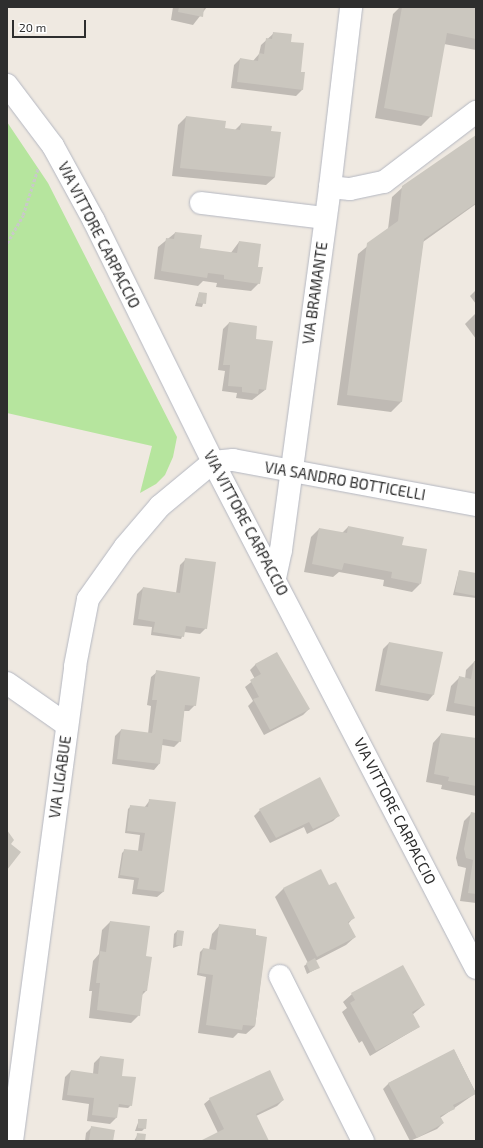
<!DOCTYPE html>
<style>
body{margin:0}
#map{position:relative;width:483px;height:1148px;overflow:hidden;background:#efe9e1;font-family:"Exo 2",sans-serif}
div>[style]{position:absolute}
[style*='--x']{left:calc(var(--x)*1px);top:calc(var(--y)*1px);width:calc(var(--w)*1px);rotate:calc(var(--a)*1deg)}
.green>*{inset:0;background:#b6e59e}
.shadow>*{inset:0;background:#0003}
.building>*{inset:0;background:#cbc7bf}
.path>*{height:2.5px;margin-top:-1.25px;transform-origin:0;background:repeating-linear-gradient(90deg,#c9c9c9 0 3px,transparent 0 5px)}
.roads{filter:drop-shadow(0 0 1px #b4b7c1) drop-shadow(0 0 1px #b4b7c1)}
.minor>*{height:22px;margin:-11px;padding:0 11px;transform-origin:11px;border-radius:11px;background:#fff}
span{translate:-50% -50%;white-space:nowrap;text-align:center;line-height:1.15;-webkit-text-stroke:4px #fff;paint-order:stroke}
.street-label{font-size:15px;color:#2e2e2e}
.frame{position:absolute;inset:0;border:8px solid #2e2e2e;pointer-events:none}
.scale{position:absolute;left:12px;top:20px;width:74px;height:18px;box-sizing:border-box;border:2px solid #2e2e2e;border-top:0;padding-left:5px;font-size:12px;line-height:14px;white-space:nowrap;color:#2e2e2e;-webkit-text-stroke:3px #fff;paint-order:stroke}
</style>
<div id="map">
<div class="green">
<i style="clip-path:polygon(7px 122px,48px 183px,177px 437px,173px 457px,165px 475px,156px 484px,140px 493px,152px 446px,7px 413px)"></i>
</div>
<div class="shadow">
<i style="clip-path:polygon(173px 7px,207px 7px,193px 25px,171px 20px)"></i>
<i style="clip-path:polygon(400px 7px,476px 7px,476px 50px,444px 44px,431px 116px,421px 126px,375px 118px,393px 14px)"></i>
<i style="clip-path:polygon(274px 33px,290px 43px,299px 73px,304px 73px,302px 90px,296px 96px,231px 88px,234px 65px,240px 59px,253px 61px,259px 54px,261px 45px)"></i>
<i style="clip-path:polygon(186px 117px,224px 129px,235px 130px,241px 124px,270px 132px,275px 177px,266px 185px,172px 176px,178px 125px)"></i>
<i style="clip-path:polygon(476px 136px,476px 204px,423px 242px,401px 402px,391px 412px,337px 405px,358px 254px,388px 229px,392px 197px,403px 187px)"></i>
<i style="clip-path:polygon(175px 233px,199px 249px,230px 254px,239px 242px,257px 267px,259px 283px,251px 291px,216px 287px,217px 283px,203px 281px,198px 286px,154px 279px,158px 247px)"></i>
<i style="clip-path:polygon(476px 290px,476px 304px,470px 296px)"></i>
<i style="clip-path:polygon(199px 293px,206px 294px,202px 307px,195px 306px)"></i>
<i style="clip-path:polygon(476px 313px,476px 339px,465px 324px)"></i>
<i style="clip-path:polygon(229px 323px,255px 340px,265px 390px,252px 400px,236px 398px,237px 393px,222px 391px,225px 371px,218px 370px,223px 329px)"></i>
<i style="clip-path:polygon(348px 527px,401px 546px,420px 584px,412px 592px,383px 586px,384px 580px,339px 572px,333px 577px,304px 572px,311px 537px,319px 529px,342px 533px)"></i>
<i style="clip-path:polygon(186px 559px,206px 628px,200px 634px,184px 632px,181px 639px,151px 635px,152px 627px,133px 625px,137px 594px,143px 588px,176px 593px,180px 565px)"></i>
<i style="clip-path:polygon(459px 571px,476px 574px,476px 598px,453px 595px)"></i>
<i style="clip-path:polygon(389px 643px,442px 653px,433px 695px,428px 701px,375px 691px,383px 649px)"></i>
<i style="clip-path:polygon(474px 662px,476px 716px,446px 711px,451px 686px,459px 678px,465px 679px,466px 670px)"></i>
<i style="clip-path:polygon(256px 664px,309px 709px,303px 715px,264px 735px,248px 706px,253px 701px,245px 687px,255px 679px,250px 670px)"></i>
<i style="clip-path:polygon(157px 672px,195px 705px,189px 711px,184px 711px,180px 741px,174px 747px,162px 745px,159px 764px,154px 770px,112px 764px,115px 736px,121px 730px,148px 734px,151px 706px,147px 705px,151px 677px)"></i>
<i style="clip-path:polygon(441px 734px,476px 740px,476px 796px,441px 789px,442px 785px,426px 782px,433px 743px)"></i>
<i style="clip-path:polygon(150px 800px,163px 892px,157px 897px,132px 894px,134px 880px,118px 878px,122px 853px,125px 850px,138px 851px,140px 835px,125px 833px,128px 809px,131px 806px,144px 808px)"></i>
<i style="clip-path:polygon(260px 810px,339px 815px,333px 821px,307px 834px,304px 827px,270px 843px,254px 816px)"></i>
<i style="clip-path:polygon(472px 813px,476px 814px,476px 903px,460px 901px,466px 868px,458px 866px,456px 858px,464px 821px)"></i>
<i style="clip-path:polygon(320px 871px,328px 886px,353px 918px,348px 924px,355px 937px,346px 945px,315px 961px,318px 968px,307px 974px,304px 966px,308px 963px,275px 897px,283px 889px)"></i>
<i style="clip-path:polygon(110px 922px,145px 957px,151px 958px,146px 991px,141px 996px,139px 1015px,131px 1023px,89px 1018px,92px 991px,89px 991px,93px 961px,99px 954px,102px 930px)"></i>
<i style="clip-path:polygon(220px 925px,266px 938px,255px 1026px,246px 1034px,238px 1033px,233px 1038px,198px 1033px,206px 977px,197px 975px,200px 952px,203px 949px,209px 950px,212px 934px)"></i>
<i style="clip-path:polygon(177px 931px,181px 945px,173px 948px,174px 934px)"></i>
<i style="clip-path:polygon(352px 994px,424px 1005px,412px 1015px,419px 1027px,370px 1056px,362px 1041px,359px 1043px,342px 1012px,347px 1008px,343px 1002px)"></i>
<i style="clip-path:polygon(454px 1050px,476px 1093px,440px 1118px,443px 1123px,437px 1129px,410px 1141px,383px 1089px,389px 1083px)"></i>
<i style="clip-path:polygon(100px 1057px,121px 1079px,131px 1105px,128px 1108px,117px 1107px,116px 1118px,110px 1124px,87px 1121px,89px 1104px,62px 1100px,65px 1077px,71px 1071px,93px 1074px,94px 1063px)"></i>
<i style="clip-path:polygon(210px 1099px,283px 1100px,277px 1106px,256px 1116px,268px 1141px,202px 1141px,218px 1133px,204px 1104px)"></i>
<i style="clip-path:polygon(139px 1120px,145px 1128px,142px 1131px,135px 1131px)"></i>
<i style="clip-path:polygon(92px 1127px,113px 1141px,85px 1141px,86px 1133px)"></i>
<i style="clip-path:polygon(138px 1134px,144px 1141px,134px 1141px)"></i>
</div>
<div class="building">
<i style="clip-path:polygon(179px 7px,204px 7px,203px 17px,178px 12px)"></i>
<i style="clip-path:polygon(402px 7px,476px 7px,476px 39px,447px 33px,432px 117px,384px 108px)"></i>
<i style="clip-path:polygon(273px 32px,292px 34px,291px 42px,304px 43px,301px 72px,305px 72px,303px 90px,237px 82px,240px 58px,258px 61px,259px 53px,264px 54px,266px 38px,272px 39px)"></i>
<i style="clip-path:polygon(186px 116px,226px 121px,225px 128px,240px 130px,241px 123px,272px 126px,271px 131px,281px 132px,275px 177px,180px 168px)"></i>
<i style="clip-path:polygon(476px 135px,476px 203px,424px 239px,402px 402px,347px 395px,367px 243px,398px 221px,402px 186px)"></i>
<i style="clip-path:polygon(175px 232px,202px 235px,200px 248px,237px 253px,239px 241px,261px 244px,258px 267px,263px 267px,260px 284px,224px 279px,224px 275px,208px 273px,207px 278px,161px 271px,166px 238px,174px 239px)"></i>
<i style="clip-path:polygon(199px 292px,207px 293px,206px 304px,197px 303px)"></i>
<i style="clip-path:polygon(229px 322px,257px 326px,256px 339px,273px 341px,266px 390px,259px 389px,258px 394px,242px 392px,242px 387px,228px 386px,230px 365px,223px 365px)"></i>
<i style="clip-path:polygon(348px 526px,404px 537px,402px 545px,427px 549px,421px 584px,391px 578px,392px 572px,344px 563px,342px 570px,312px 564px,319px 528px,347px 533px)"></i>
<i style="clip-path:polygon(185px 558px,216px 562px,207px 629px,186px 626px,184px 637px,153px 632px,155px 622px,138px 619px,143px 587px,180px 593px)"></i>
<i style="clip-path:polygon(459px 570px,476px 573px,476px 596px,455px 592px)"></i>
<i style="clip-path:polygon(389px 642px,443px 652px,434px 695px,380px 685px)"></i>
<i style="clip-path:polygon(277px 652px,310px 709px,270px 730px,253px 699px,259px 697px,250px 680px,261px 674px,255px 664px)"></i>
<i style="clip-path:polygon(474px 661px,476px 661px,476px 707px,454px 703px,459px 676px,471px 679px)"></i>
<i style="clip-path:polygon(156px 670px,200px 677px,196px 706px,185px 705px,181px 742px,163px 739px,160px 764px,117px 759px,121px 729px,152px 733px,157px 700px,152px 700px)"></i>
<i style="clip-path:polygon(441px 733px,476px 738px,476px 786px,448px 781px,449px 777px,434px 774px)"></i>
<i style="clip-path:polygon(320px 777px,340px 816px,313px 829px,309px 822px,276px 838px,259px 809px)"></i>
<i style="clip-path:polygon(149px 799px,176px 802px,164px 892px,137px 889px,139px 878px,120px 875px,124px 849px,142px 851px,145px 833px,127px 831px,130px 805px,148px 807px)"></i>
<i style="clip-path:polygon(471px 812px,476px 813px,476px 894px,468px 893px,473px 860px,466px 858px,464px 849px)"></i>
<i style="clip-path:polygon(7px 830px,14px 840px,11px 844px,21px 852px,7px 870px)"></i>
<i style="clip-path:polygon(321px 869px,329px 885px,336px 882px,355px 918px,348px 922px,356px 937px,317px 957px,283px 888px)"></i>
<i style="clip-path:polygon(110px 921px,150px 926px,146px 956px,152px 957px,147px 991px,143px 991px,140px 1016px,97px 1010px,100px 983px,96px 983px,100px 951px,106px 952px)"></i>
<i style="clip-path:polygon(219px 924px,256px 929px,256px 935px,267px 937px,255px 1026px,243px 1025px,242px 1030px,206px 1025px,213px 975px,199px 973px,203px 948px,216px 950px)"></i>
<i style="clip-path:polygon(177px 930px,184px 931px,182px 946px,176px 945px)"></i>
<i style="clip-path:polygon(315px 958px,320px 968px,310px 972px,306px 963px)"></i>
<i style="clip-path:polygon(403px 965px,425px 1005px,412px 1012px,420px 1027px,376px 1051px,350px 1003px,355px 1000px,351px 993px)"></i>
<i style="clip-path:polygon(454px 1049px,476px 1094px,453px 1105px,455px 1109px,440px 1116px,444px 1123px,417px 1138px,388px 1083px)"></i>
<i style="clip-path:polygon(100px 1056px,124px 1059px,122px 1076px,136px 1077px,132px 1106px,119px 1104px,117px 1118px,92px 1115px,94px 1098px,67px 1095px,71px 1070px,98px 1074px)"></i>
<i style="clip-path:polygon(270px 1070px,284px 1100px,256px 1114px,269px 1141px,200px 1141px,224px 1129px,209px 1098px)"></i>
<i style="clip-path:polygon(138px 1119px,147px 1119px,146px 1129px,138px 1128px)"></i>
<i style="clip-path:polygon(91px 1126px,115px 1130px,113px 1141px,89px 1141px)"></i>
<i style="clip-path:polygon(137px 1133px,146px 1134px,145px 1141px,136px 1141px)"></i>
</div>
<div class="path">
<i style="--x:7;--y:243;--w:32;--a:-60"></i>
<i style="--x:23;--y:215;--w:49;--a:-72.3"></i>
</div>
<div class="roads">
<div class="minor">
<i style="--x:7;--y:85;--w:76;--a:53"></i>
<i style="--x:53;--y:146;--w:85;--a:61.3"></i>
<i style="--x:94;--y:221;--w:269;--a:63.7"></i>
<i style="--x:213;--y:462;--w:570;--a:62.54"></i>
<i style="--x:330;--y:187;--w:20;--a:6"></i>
<i style="--x:350;--y:189;--w:35;--a:-12"></i>
<i style="--x:384;--y:182;--w:116;--a:-37.3"></i>
<i style="--x:201;--y:203;--w:125;--a:6.9"></i>
<i style="--x:275;--y:578;--w:29;--a:-78"></i>
<i style="--x:281;--y:550;--w:366;--a:-82.3"></i>
<i style="--x:330;--y:187;--w:181;--a:-83.3"></i>
<i style="--x:7;--y:683;--w:73;--a:35"></i>
<i style="--x:280;--y:976;--w:185;--a:63.3"></i>
<i style="--x:12;--y:1141;--w:479;--a:-82.4"></i>
<i style="--x:75;--y:666;--w:68;--a:-79"></i>
<i style="--x:88;--y:599;--w:64;--a:-54.6"></i>
<i style="--x:125;--y:547;--w:54;--a:-49.5"></i>
<i style="--x:160;--y:506;--w:69;--a:-39.7"></i>
<i style="--x:213;--y:462;--w:20;--a:-6"></i>
<i style="--x:233;--y:460;--w:247;--a:10.5"></i>
</div>
</div>
<div class="street-label">
<span style="left:99px;top:235px;rotate:63deg">VIA VITTORE CARPACCIO</span>
<span style="left:315px;top:293px;rotate:-82deg">VIA BRAMANTE</span>
<span style="left:345px;top:481px;rotate:10deg">VIA SANDRO BOTTICELLI</span>
<span style="left:246px;top:523px;rotate:62deg">VIA VITTORE CARPACCIO</span>
<span style="left:60px;top:777px;rotate:-82deg">VIA LIGABUE</span>
<span style="left:395px;top:811px;rotate:63deg">VIA VITTORE CARPACCIO</span>
</div>
<div class="frame"></div>
<div class="scale">20 m</div>
</div>
